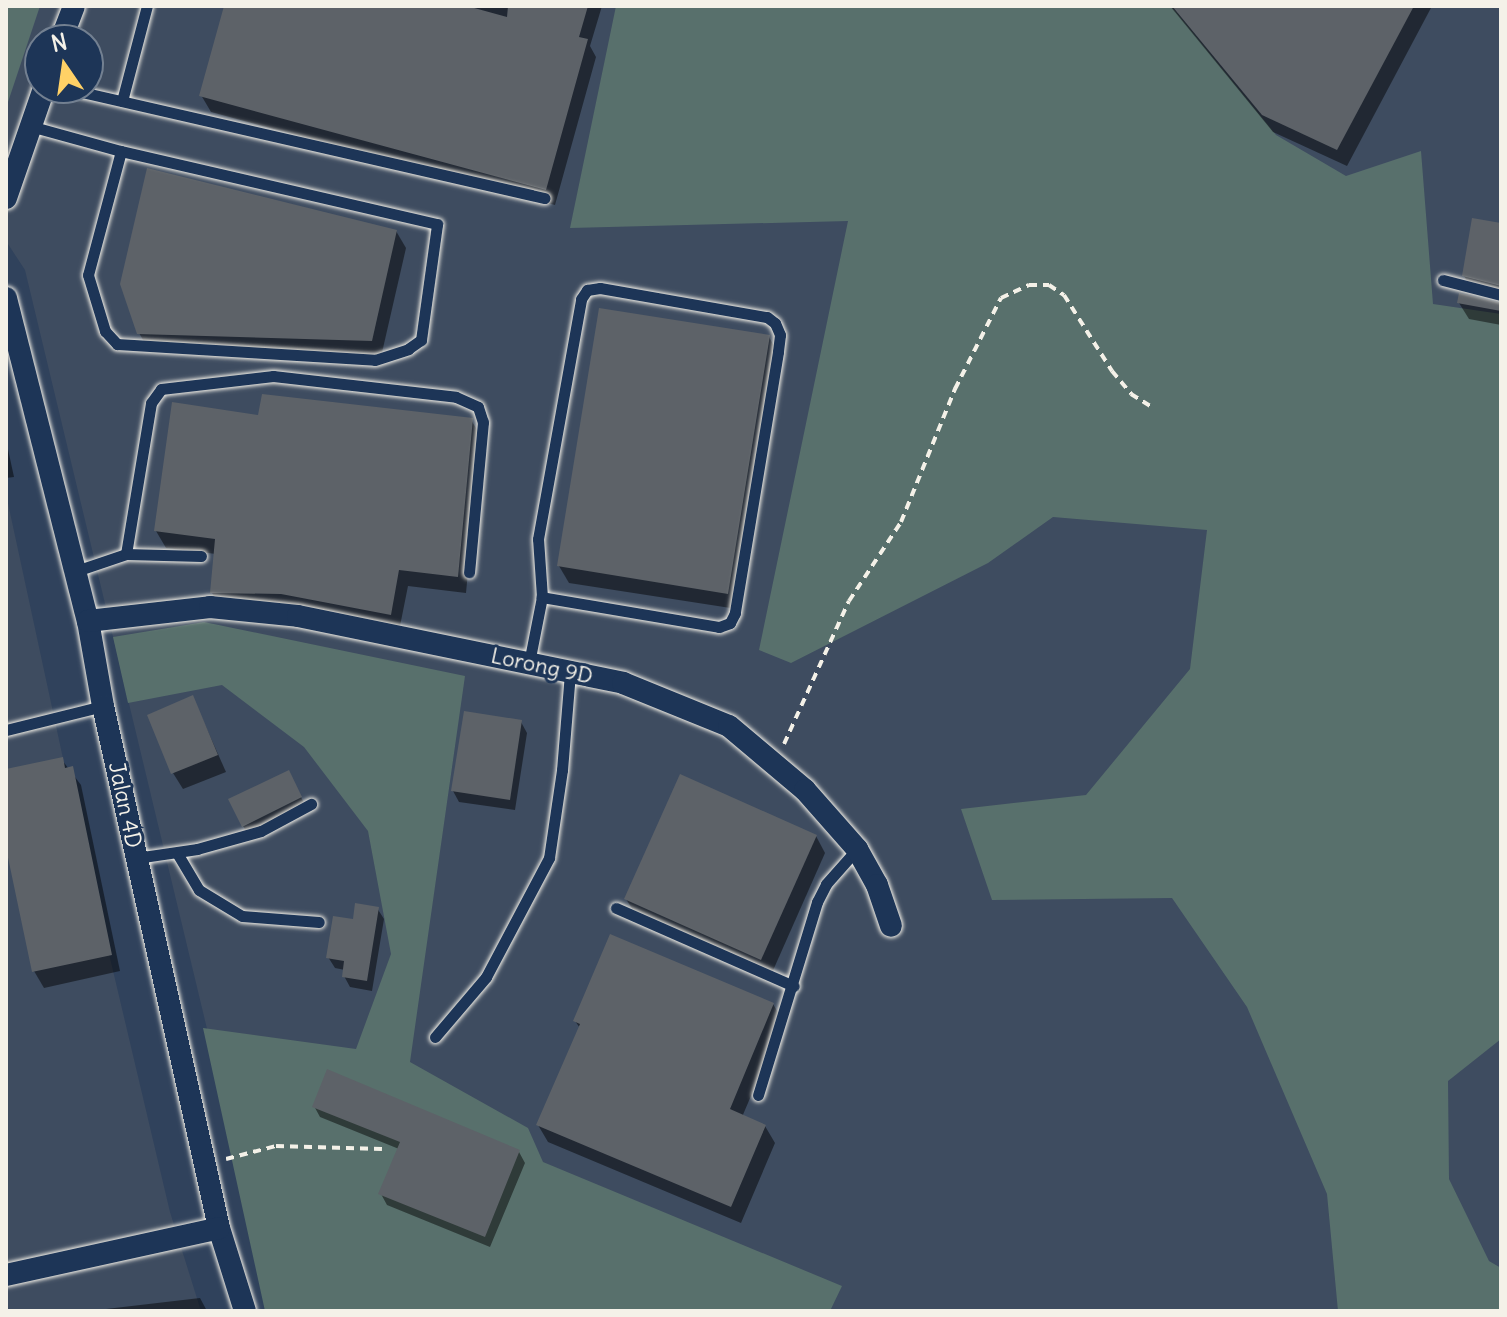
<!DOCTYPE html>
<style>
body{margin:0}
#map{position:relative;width:1507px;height:1317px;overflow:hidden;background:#30425c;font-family:Delius,sans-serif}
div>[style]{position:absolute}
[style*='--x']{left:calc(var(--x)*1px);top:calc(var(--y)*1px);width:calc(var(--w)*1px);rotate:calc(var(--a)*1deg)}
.built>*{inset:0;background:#3e4c60}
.green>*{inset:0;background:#58706c}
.shadow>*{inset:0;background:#0007}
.building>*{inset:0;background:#5d6268}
.path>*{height:4px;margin-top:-2px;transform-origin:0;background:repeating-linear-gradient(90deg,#f4f1e8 0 8px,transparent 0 14px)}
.roads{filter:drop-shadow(0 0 2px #f4f1e8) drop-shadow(0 0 2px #f4f1e8)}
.service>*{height:11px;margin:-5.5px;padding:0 5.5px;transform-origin:5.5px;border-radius:5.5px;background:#1d3557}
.minor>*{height:22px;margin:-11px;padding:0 11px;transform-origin:11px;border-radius:11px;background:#1d3557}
span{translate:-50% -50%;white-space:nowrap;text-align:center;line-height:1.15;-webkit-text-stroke:6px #1d3557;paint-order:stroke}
.street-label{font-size:22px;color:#f4f1e8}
.frame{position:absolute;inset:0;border:8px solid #f4f1e8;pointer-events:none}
.north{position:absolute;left:24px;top:24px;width:80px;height:80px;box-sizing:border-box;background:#1d3557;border:2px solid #738091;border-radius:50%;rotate:347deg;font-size:22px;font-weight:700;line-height:32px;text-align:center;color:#f4f1e8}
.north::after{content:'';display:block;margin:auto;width:28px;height:36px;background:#ffd166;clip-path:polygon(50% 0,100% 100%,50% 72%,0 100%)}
</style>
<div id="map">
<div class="built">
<i style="clip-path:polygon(evenodd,6px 6px,1501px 6px,1501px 1311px,285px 1311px,267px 1279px,25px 270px,6px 241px,6px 6px,40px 40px,88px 40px,88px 88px,40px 88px,40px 40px)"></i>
<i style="clip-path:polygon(6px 494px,64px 763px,170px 1212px,201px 1311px,6px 1311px)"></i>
</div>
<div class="green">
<i style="clip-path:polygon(6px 6px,40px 6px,6px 108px)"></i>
<i style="clip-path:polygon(616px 6px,1171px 6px,1276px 135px,1346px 176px,1421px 151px,1433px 304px,1501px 314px,1501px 1039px,1448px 1081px,1449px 1179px,1489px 1261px,1501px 1268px,1501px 1311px,1338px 1311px,1327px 1194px,1247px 1007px,1172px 898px,992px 900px,961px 809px,1086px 795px,1190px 669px,1207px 530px,1053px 517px,988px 563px,791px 663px,759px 650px,848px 221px,570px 228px)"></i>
<i style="clip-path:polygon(204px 622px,465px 676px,410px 1062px,528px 1128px,543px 1162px,842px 1286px,830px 1311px,265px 1311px,203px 1028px,356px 1049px,391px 954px,368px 831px,304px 747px,222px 685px,128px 703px,113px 637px)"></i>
</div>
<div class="shadow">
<i style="clip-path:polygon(226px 6px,602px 6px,590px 46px,596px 57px,555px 205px,211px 112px,201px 95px)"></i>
<i style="clip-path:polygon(1170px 6px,1432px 6px,1347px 166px,1273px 132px)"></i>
<i style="clip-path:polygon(1501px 225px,1501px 300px,1474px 292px,1464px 276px)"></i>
<i style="clip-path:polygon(396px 231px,406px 248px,381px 357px,149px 350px,139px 333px)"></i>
<i style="clip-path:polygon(1459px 303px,1501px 305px,1501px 325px,1469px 319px)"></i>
<i style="clip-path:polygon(769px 337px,778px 353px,737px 609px,569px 583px,559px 566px)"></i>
<i style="clip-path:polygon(260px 418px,471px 420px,481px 436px,466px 593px,408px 586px,399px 631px,222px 609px,212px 593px,216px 554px,166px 548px,156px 531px)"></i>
<i style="clip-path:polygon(6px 440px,14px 477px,6px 478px)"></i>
<i style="clip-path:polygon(193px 698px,226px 772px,183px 789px,173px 773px)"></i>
<i style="clip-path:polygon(521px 722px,527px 733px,515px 810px,459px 802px,453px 791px)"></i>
<i style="clip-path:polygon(62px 760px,81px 785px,120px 971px,44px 988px,34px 971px,6px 838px,6px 771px)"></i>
<i style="clip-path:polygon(294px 783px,307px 809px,249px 836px,243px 826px)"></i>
<i style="clip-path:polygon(816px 836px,825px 853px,771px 975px,636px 915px,626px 899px)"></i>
<i style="clip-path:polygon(377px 908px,384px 919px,372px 991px,350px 987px,344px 976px,345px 970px,335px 968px,328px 957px,354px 922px)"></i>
<i style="clip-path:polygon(773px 1004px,783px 1021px,742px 1117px,765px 1126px,775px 1143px,741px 1223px,548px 1142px,538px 1125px,580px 1028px,575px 1021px)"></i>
<i style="clip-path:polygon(314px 1106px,519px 1152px,525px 1163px,490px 1247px,387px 1205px,381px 1194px,399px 1149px,320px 1117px)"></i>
<i style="clip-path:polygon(200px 1298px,207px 1311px,106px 1311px,106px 1309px)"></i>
</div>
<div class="building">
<i style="clip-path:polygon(224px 6px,467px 6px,507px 17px,508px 6px,588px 6px,579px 37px,588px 39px,546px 190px,199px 96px)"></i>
<i style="clip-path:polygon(1172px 6px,1414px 6px,1337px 150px,1262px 115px)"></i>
<i style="clip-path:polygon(147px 168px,397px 230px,372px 341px,137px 334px,120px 284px)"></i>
<i style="clip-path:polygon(1472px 218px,1501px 223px,1501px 286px,1462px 276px)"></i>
<i style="clip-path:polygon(1459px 293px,1501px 303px,1501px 311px,1457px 303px)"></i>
<i style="clip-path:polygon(599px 308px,770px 335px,728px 594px,557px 566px)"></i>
<i style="clip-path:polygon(262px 394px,473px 418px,458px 577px,399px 570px,391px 615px,281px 594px,210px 593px,215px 539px,154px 531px,172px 402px,258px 415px)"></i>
<i style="clip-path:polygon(193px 695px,218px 755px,171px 774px,147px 715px)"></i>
<i style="clip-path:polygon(464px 711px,522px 720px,510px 800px,451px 791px)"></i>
<i style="clip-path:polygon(63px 757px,65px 768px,73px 766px,112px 955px,32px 972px,6px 848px,6px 769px)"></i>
<i style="clip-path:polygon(289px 770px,302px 797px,242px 827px,228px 799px)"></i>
<i style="clip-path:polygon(680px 774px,817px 835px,761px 960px,624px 899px)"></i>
<i style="clip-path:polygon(355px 903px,379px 907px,367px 981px,342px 977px,344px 961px,326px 958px,333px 916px,353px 919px)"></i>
<i style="clip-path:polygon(610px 934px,774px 1003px,730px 1109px,766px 1125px,731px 1207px,536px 1125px,580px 1024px,573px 1021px)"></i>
<i style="clip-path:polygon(327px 1069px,520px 1150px,485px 1237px,378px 1194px,400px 1142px,312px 1107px)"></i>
</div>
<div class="path">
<i style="--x:784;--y:744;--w:157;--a:-65.6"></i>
<i style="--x:849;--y:601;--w:95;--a:-56.6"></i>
<i style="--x:901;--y:522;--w:144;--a:-67.9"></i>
<i style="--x:955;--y:389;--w:102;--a:-63.2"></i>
<i style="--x:1001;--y:298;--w:31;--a:-25"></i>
<i style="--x:1029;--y:285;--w:20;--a:0"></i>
<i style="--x:1049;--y:285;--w:18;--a:34"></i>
<i style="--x:1064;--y:295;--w:90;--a:57.7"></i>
<i style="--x:1112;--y:371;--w:30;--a:50"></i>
<i style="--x:1131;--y:394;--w:26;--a:32"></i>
<i style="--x:226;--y:1159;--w:52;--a:-14.6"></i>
<i style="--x:276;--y:1146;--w:106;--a:1.6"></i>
</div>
<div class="roads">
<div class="service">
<i style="--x:64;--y:88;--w:493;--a:12.9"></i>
<i style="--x:122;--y:101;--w:98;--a:-75.3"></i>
<i style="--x:30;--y:126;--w:94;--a:15.4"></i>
<i style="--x:121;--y:151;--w:128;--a:104.9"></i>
<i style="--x:88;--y:275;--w:59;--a:73.1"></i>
<i style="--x:105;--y:331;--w:18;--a:47"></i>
<i style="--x:117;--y:344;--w:258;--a:3.5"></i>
<i style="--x:375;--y:360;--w:35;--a:-18"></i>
<i style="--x:408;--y:349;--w:16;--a:-35"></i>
<i style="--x:421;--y:340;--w:117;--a:-82.1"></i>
<i style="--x:437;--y:224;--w:324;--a:-167"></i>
<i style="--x:1443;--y:280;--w:60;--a:14.5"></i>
<i style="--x:126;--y:554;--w:153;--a:-80.6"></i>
<i style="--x:151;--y:403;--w:17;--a:-54"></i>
<i style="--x:161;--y:389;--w:113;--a:-6.6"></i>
<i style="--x:273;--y:376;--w:184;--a:6.5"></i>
<i style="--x:456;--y:397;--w:24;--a:24"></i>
<i style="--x:478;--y:407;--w:16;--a:72"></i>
<i style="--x:483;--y:422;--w:151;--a:95.3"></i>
<i style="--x:76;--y:571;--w:53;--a:-18.8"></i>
<i style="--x:126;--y:554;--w:75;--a:1.5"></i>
<i style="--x:529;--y:663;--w:67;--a:-78.9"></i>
<i style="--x:542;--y:597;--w:58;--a:-93.9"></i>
<i style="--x:538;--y:539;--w:244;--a:-79.8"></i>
<i style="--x:581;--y:299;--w:11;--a:-56"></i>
<i style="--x:587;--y:290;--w:13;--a:-9"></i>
<i style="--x:600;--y:288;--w:169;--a:9.9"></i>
<i style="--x:767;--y:317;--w:10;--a:37"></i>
<i style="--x:775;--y:323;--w:13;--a:67"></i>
<i style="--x:780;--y:335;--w:17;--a:97"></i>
<i style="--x:778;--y:352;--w:265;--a:99.4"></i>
<i style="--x:735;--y:613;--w:11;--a:117"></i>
<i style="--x:730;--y:623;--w:12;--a:160"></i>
<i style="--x:719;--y:627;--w:180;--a:-170.4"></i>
<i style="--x:6;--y:730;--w:100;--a:-13.9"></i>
<i style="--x:177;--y:853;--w:43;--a:59.3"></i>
<i style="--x:199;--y:890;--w:50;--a:31.2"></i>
<i style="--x:242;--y:916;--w:77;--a:4.5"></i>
<i style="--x:136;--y:858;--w:62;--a:-8.4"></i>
<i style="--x:197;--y:849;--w:66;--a:-15.7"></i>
<i style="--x:261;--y:831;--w:57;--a:-28.4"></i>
<i style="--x:616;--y:908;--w:194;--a:23.7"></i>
<i style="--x:435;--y:1037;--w:79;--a:-49.6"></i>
<i style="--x:486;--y:977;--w:135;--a:-62.1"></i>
<i style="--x:549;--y:858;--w:89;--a:-81.6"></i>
<i style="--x:562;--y:770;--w:98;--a:-85.3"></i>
<i style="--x:758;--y:1095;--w:202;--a:-73"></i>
<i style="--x:817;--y:902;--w:20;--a:-63"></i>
<i style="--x:826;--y:884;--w:47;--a:-48.5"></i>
</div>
<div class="minor">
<i style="--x:61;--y:40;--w:36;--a:-69"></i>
<i style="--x:6;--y:198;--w:116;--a:-70.9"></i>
<i style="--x:6;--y:298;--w:333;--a:75.8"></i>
<i style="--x:88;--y:621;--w:86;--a:80"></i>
<i style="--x:103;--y:706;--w:535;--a:77.47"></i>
<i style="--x:219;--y:1228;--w:87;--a:72.6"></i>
<i style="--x:88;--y:621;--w:123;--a:-6.5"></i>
<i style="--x:210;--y:607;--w:88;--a:5.8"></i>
<i style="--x:298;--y:616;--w:332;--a:11.6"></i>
<i style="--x:623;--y:683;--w:114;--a:22.1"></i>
<i style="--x:729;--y:726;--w:99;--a:40.1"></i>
<i style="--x:805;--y:790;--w:79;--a:48.6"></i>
<i style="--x:857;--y:849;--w:41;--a:60.9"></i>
<i style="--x:877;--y:885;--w:43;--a:71.1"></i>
<i style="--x:6;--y:1275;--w:218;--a:-12.4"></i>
</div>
</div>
<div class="street-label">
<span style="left:542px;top:666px;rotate:12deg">Lorong 9D</span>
<span style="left:125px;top:805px;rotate:78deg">Jalan 4D</span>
</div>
<div class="frame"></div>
<div class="north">N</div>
</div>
